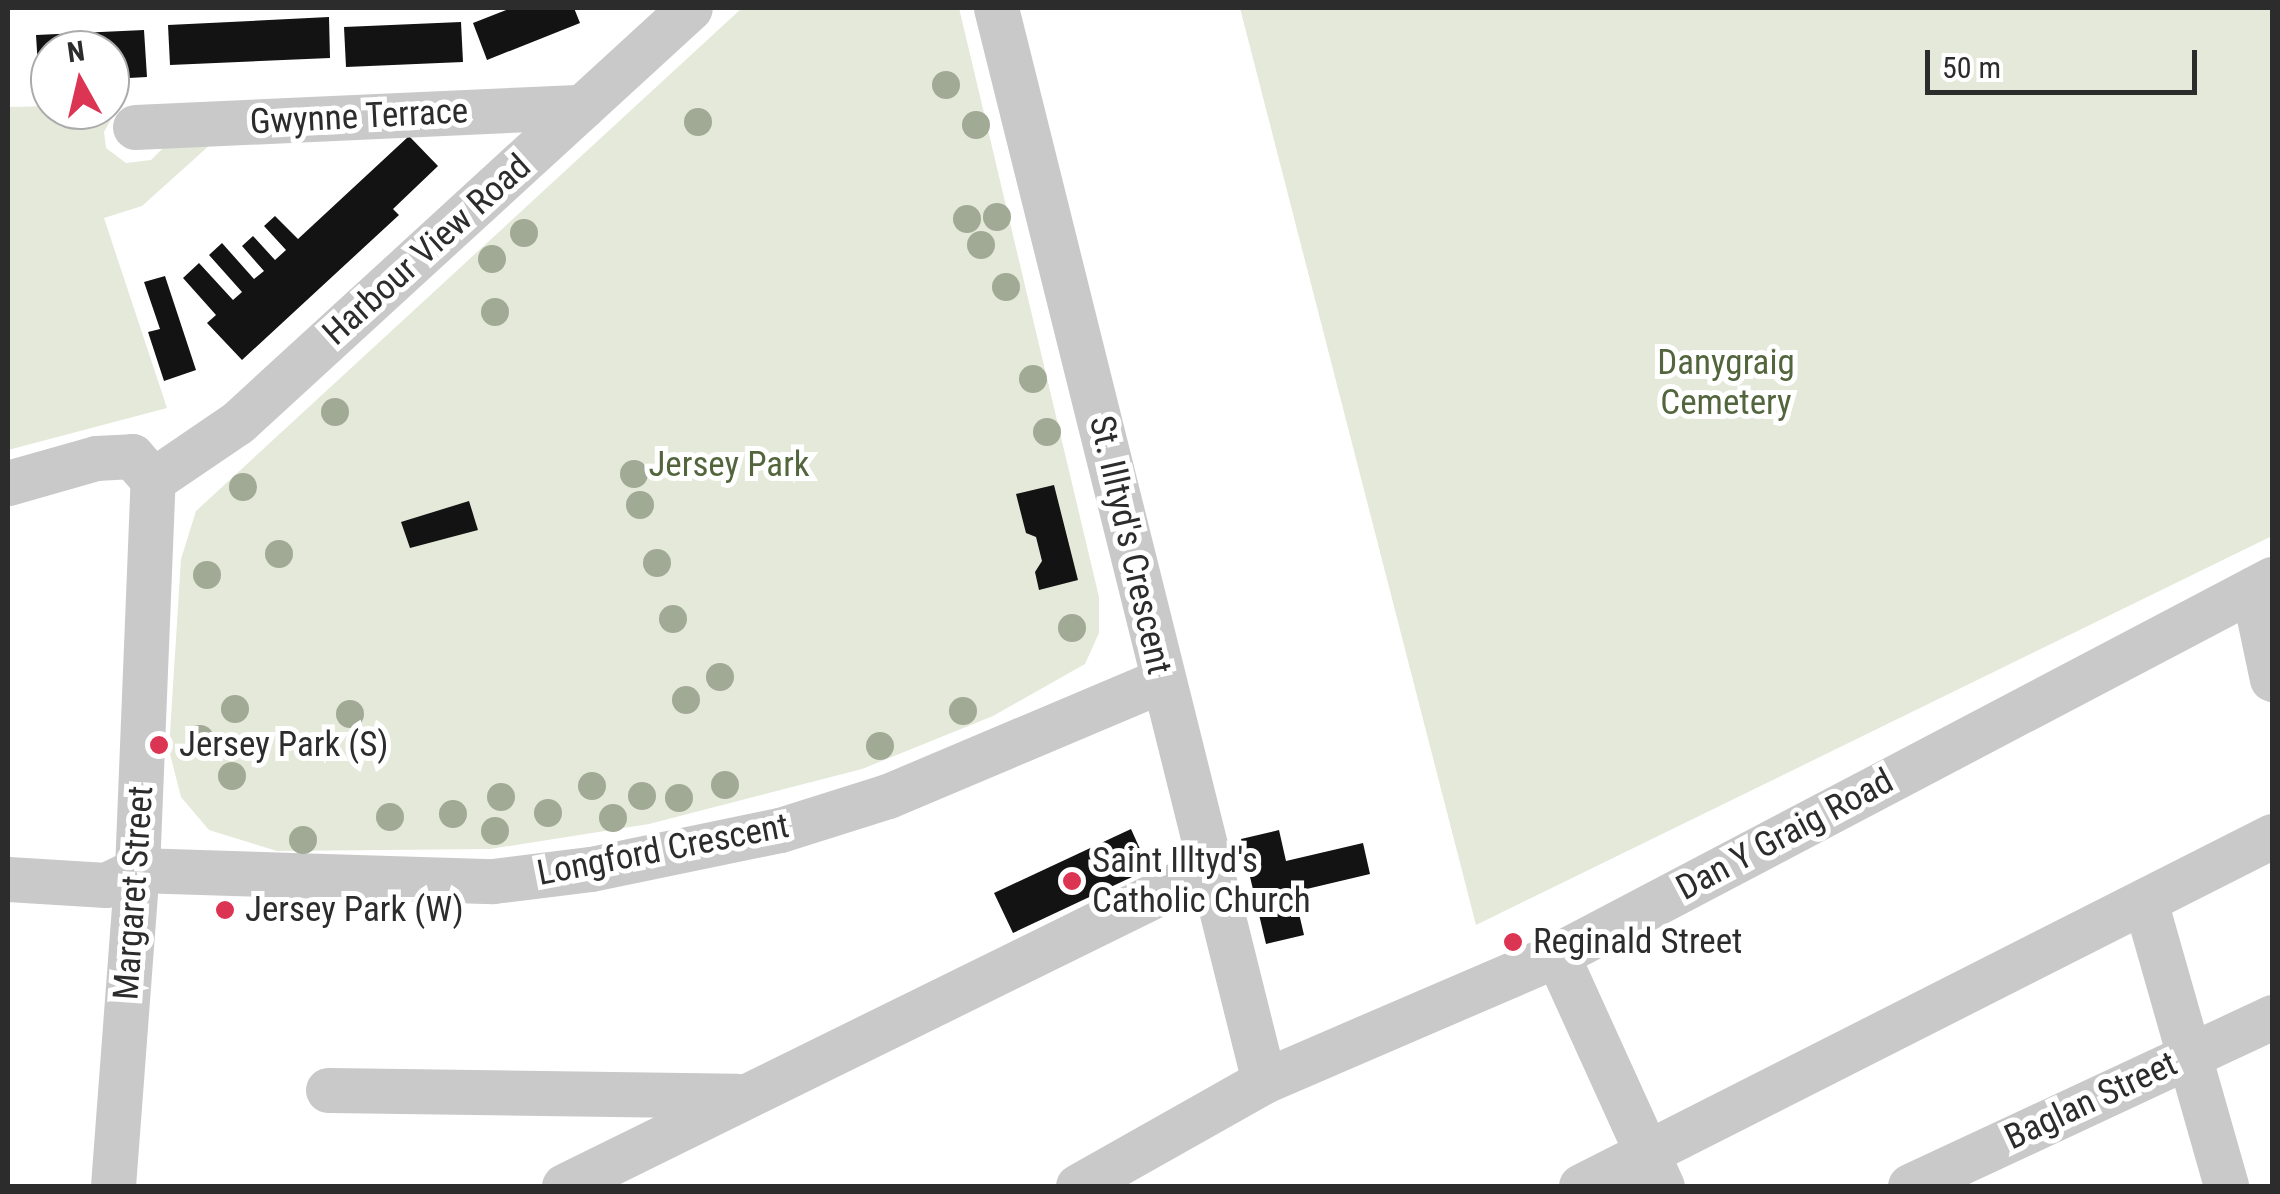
<!DOCTYPE html>
<style>
body{margin:0}
#map{position:relative;width:2280px;height:1194px;overflow:hidden;background:#fff;font-family:"Roboto Condensed",sans-serif}
div>[style]{position:absolute}
[style*='--x']{left:calc(var(--x)*1px);top:calc(var(--y)*1px);width:calc(var(--w)*1px);rotate:calc(var(--a)*1deg)}
.green>*{inset:0;background:#e4e9d9}
.building>*{inset:0;background:#131313}
.minor>*{height:45px;margin:-22.5px;padding:0 22.5px;transform-origin:22.5px;border-radius:22.5px;background:#c9c9c9}
.trees>*{width:28px;height:28px;margin:-14px;border-radius:50%;background:#a0aa94}
.dots>*{width:28px;height:28px;translate:-50% -50%;box-sizing:border-box;border:5px solid #fff;border-radius:50%}
span{translate:-50% -50%;white-space:nowrap;text-align:center;line-height:1.15;-webkit-text-stroke:10px #fff;paint-order:stroke}
.street-label{font-size:35px;color:#2c2c2c}
.park-label{font-size:35px;color:#53653c}
.poi-label{font-size:35px;color:#2c2c2c}
.left{translate:0 -50%;text-align:left}
.frame{position:absolute;inset:0;border:10px solid #2c2c2c;pointer-events:none}
.north{position:absolute;left:30px;top:30px;width:100px;height:100px;box-sizing:border-box;background:#fff;border:2px solid #ababab;border-radius:50%;rotate:352deg;font-size:28px;font-weight:700;line-height:40px;text-align:center;color:#2c2c2c}
.north::after{content:'';display:block;margin:auto;width:35px;height:45px;background:#dc3453;clip-path:polygon(50% 0,100% 100%,50% 72%,0 100%)}
.scale{position:absolute;left:1925px;top:50px;width:272px;height:45px;box-sizing:border-box;border:5px solid #2c2c2c;border-top:0;padding-left:12px;font-size:30px;line-height:35px;white-space:nowrap;color:#2c2c2c;-webkit-text-stroke:8px #fff;paint-order:stroke}
</style>
<div id="map">
<div class="green">
<i style="clip-path:polygon(742px 8px,959px 8px,1099px 597px,1099px 633px,1085px 664px,993px 716px,862px 769px,649px 824px,490px 849px,277px 851px,209px 830px,181px 797px,169px 750px,181px 559px,196px 511px)"></i>
<i style="clip-path:polygon(1240px 8px,2272px 8px,2272px 536px,1476px 925px)"></i>
<i style="clip-path:polygon(50px 106px,114px 114px,104px 132px,106px 148px,126px 163px,151px 160px,166px 145px,212px 143px,142px 206px,104px 218px,167px 408px,8px 450px,8px 107px)"></i>
</div>
<div class="building">
<i style="clip-path:polygon(511px 8px,574px 8px,580px 23px,487px 60px,473px 23px)"></i>
<i style="clip-path:polygon(329px 17px,330px 58px,170px 65px,168px 25px)"></i>
<i style="clip-path:polygon(461px 22px,463px 62px,346px 67px,344px 27px)"></i>
<i style="clip-path:polygon(144px 30px,147px 77px,110px 79px,110px 50px,50px 50px,50px 83px,39px 84px,36px 35px)"></i>
<i style="clip-path:polygon(409px 136px,438px 166px,393px 209px,399px 215px,242px 360px,207px 323px,216px 315px,183px 278px,199px 263px,233px 300px,242px 292px,209px 255px,222px 243px,254px 279px,264px 271px,242px 246px,253px 236px,275px 260px,286px 250px,264px 226px,275px 216px,298px 239px)"></i>
<i style="clip-path:polygon(165px 276px,196px 370px,164px 381px,148px 332px,160px 329px,144px 282px)"></i>
<i style="clip-path:polygon(1054px 485px,1078px 580px,1039px 590px,1035px 572px,1042px 561px,1036px 537px,1026px 533px,1016px 494px)"></i>
<i style="clip-path:polygon(469px 501px,478px 530px,410px 548px,401px 522px)"></i>
<i style="clip-path:polygon(1131px 829px,1149px 869px,1013px 933px,994px 893px)"></i>
<i style="clip-path:polygon(1279px 830px,1286px 861px,1363px 843px,1370px 874px,1294px 892px,1304px 935px,1266px 944px,1241px 839px)"></i>
</div>
<div class="minor">
<i style="--x:996;--y:8;--w:1106;--a:75.98"></i>
<i style="--x:135;--y:127;--w:448;--a:-2.6"></i>
<i style="--x:153;--y:480;--w:102;--a:-34.2"></i>
<i style="--x:237;--y:423;--w:614;--a:-42.49"></i>
<i style="--x:8;--y:483;--w:91;--a:-15.9"></i>
<i style="--x:96;--y:458;--w:36;--a:-3"></i>
<i style="--x:132;--y:456;--w:32;--a:49"></i>
<i style="--x:2253;--y:589;--w:92;--a:78.1"></i>
<i style="--x:8;--y:879;--w:98;--a:3.5"></i>
<i style="--x:106;--y:885;--w:34;--a:-26"></i>
<i style="--x:137;--y:870;--w:356;--a:1.8"></i>
<i style="--x:493;--y:881;--w:99;--a:-7"></i>
<i style="--x:591;--y:869;--w:193;--a:-11.7"></i>
<i style="--x:780;--y:830;--w:113;--a:-17.5"></i>
<i style="--x:888;--y:796;--w:298;--a:-22.9"></i>
<i style="--x:2145;--y:901;--w:296;--a:74.1"></i>
<i style="--x:1557;--y:955;--w:254;--a:65.6"></i>
<i style="--x:328;--y:1090;--w:408;--a:0.8"></i>
<i style="--x:113;--y:1186;--w:317;--a:-85.7"></i>
<i style="--x:137;--y:870;--w:390;--a:-87.7"></i>
<i style="--x:564;--y:1186;--w:720;--a:-26.21"></i>
<i style="--x:1078;--y:1186;--w:214;--a:-29.4"></i>
<i style="--x:1264;--y:1081;--w:319;--a:-23.3"></i>
<i style="--x:1557;--y:955;--w:808;--a:-27.74"></i>
<i style="--x:1581;--y:1186;--w:775;--a:-26.86"></i>
<i style="--x:1910;--y:1186;--w:400;--a:-25"></i>
</div>
<div class="trees">
<i style="left:946px;top:85px"></i>
<i style="left:698px;top:122px"></i>
<i style="left:976px;top:125px"></i>
<i style="left:997px;top:217px"></i>
<i style="left:967px;top:219px"></i>
<i style="left:524px;top:233px"></i>
<i style="left:981px;top:245px"></i>
<i style="left:492px;top:259px"></i>
<i style="left:1006px;top:287px"></i>
<i style="left:495px;top:312px"></i>
<i style="left:1033px;top:379px"></i>
<i style="left:335px;top:412px"></i>
<i style="left:1047px;top:432px"></i>
<i style="left:634px;top:474px"></i>
<i style="left:243px;top:487px"></i>
<i style="left:640px;top:505px"></i>
<i style="left:279px;top:554px"></i>
<i style="left:657px;top:563px"></i>
<i style="left:207px;top:575px"></i>
<i style="left:673px;top:619px"></i>
<i style="left:1072px;top:628px"></i>
<i style="left:720px;top:677px"></i>
<i style="left:686px;top:700px"></i>
<i style="left:235px;top:709px"></i>
<i style="left:963px;top:711px"></i>
<i style="left:350px;top:714px"></i>
<i style="left:200px;top:739px"></i>
<i style="left:880px;top:746px"></i>
<i style="left:232px;top:776px"></i>
<i style="left:725px;top:785px"></i>
<i style="left:592px;top:786px"></i>
<i style="left:642px;top:796px"></i>
<i style="left:501px;top:797px"></i>
<i style="left:679px;top:798px"></i>
<i style="left:548px;top:813px"></i>
<i style="left:453px;top:814px"></i>
<i style="left:390px;top:817px"></i>
<i style="left:613px;top:818px"></i>
<i style="left:495px;top:831px"></i>
<i style="left:303px;top:840px"></i>
</div>
<div class="dots">
<i style="left:159px;top:745px;background:#dc3453"></i>
<i style="left:1072px;top:881px;background:#dc3453"></i>
<i style="left:225px;top:910px;background:#dc3453"></i>
<i style="left:1513px;top:942px;background:#dc3453"></i>
</div>
<div class="street-label">
<span style="left:359px;top:117px;rotate:-3deg">Gwynne Terrace</span>
<span style="left:427px;top:250px;rotate:-42deg">Harbour View Road</span>
<span style="left:1130px;top:545px;rotate:77deg">St. Illtyd's Crescent</span>
<span style="left:1785px;top:835px;rotate:-28deg">Dan Y Graig Road</span>
<span style="left:663px;top:850px;rotate:-11deg">Longford Crescent</span>
<span style="left:134px;top:893px;rotate:-86deg">Margaret Street</span>
<span style="left:2091px;top:1101px;rotate:-25deg">Baglan Street</span>
</div>
<div class="park-label">
<span style="left:1726px;top:383px">Danygraig<br>Cemetery</span>
<span style="left:729px;top:465px">Jersey Park</span>
</div>
<div class="poi-label">
<span class="left" style="left:179px;top:745px">Jersey Park (S)</span>
<span class="left" style="left:1092px;top:881px">Saint Illtyd's<br>Catholic Church</span>
<span class="left" style="left:245px;top:910px">Jersey Park (W)</span>
<span class="left" style="left:1533px;top:942px">Reginald Street</span>
</div>
<div class="frame"></div>
<div class="north">N</div>
<div class="scale">50 m</div>
</div>
